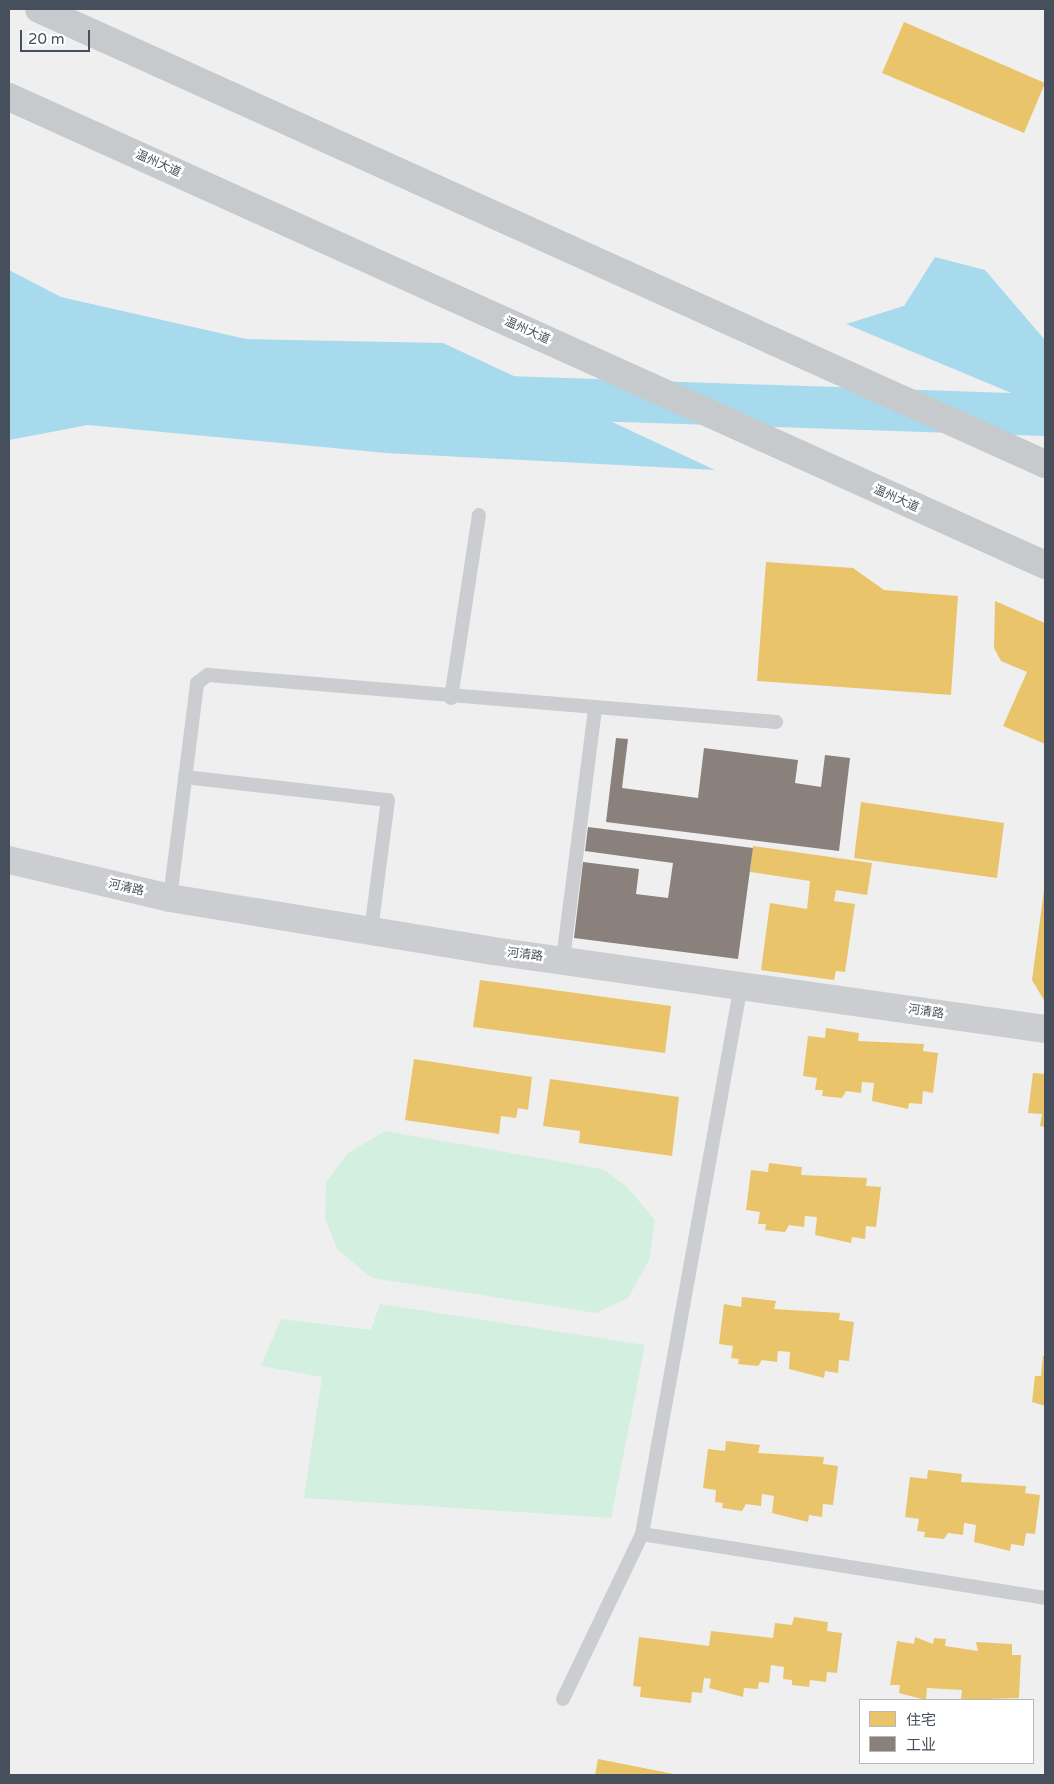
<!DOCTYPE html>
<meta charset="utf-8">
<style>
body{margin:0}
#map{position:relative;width:1054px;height:1784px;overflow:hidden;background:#f0efef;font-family:"Varela Round","Noto Sans SC",sans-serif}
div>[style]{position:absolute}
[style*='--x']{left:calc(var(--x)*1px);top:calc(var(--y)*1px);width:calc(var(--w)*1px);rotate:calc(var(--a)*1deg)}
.green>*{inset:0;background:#d3efe0}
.water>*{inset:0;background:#a8daed}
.homes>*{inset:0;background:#e9c46a}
.industry>*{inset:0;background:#8a817c}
.river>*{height:42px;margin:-21px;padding:0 21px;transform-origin:21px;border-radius:21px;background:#a8daed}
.lane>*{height:14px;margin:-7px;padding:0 7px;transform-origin:7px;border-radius:7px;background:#cbcdd0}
.street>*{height:28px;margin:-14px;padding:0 14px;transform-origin:14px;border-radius:14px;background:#cbcdd0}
.primary>*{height:28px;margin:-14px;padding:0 14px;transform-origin:14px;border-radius:14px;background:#c6cacd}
span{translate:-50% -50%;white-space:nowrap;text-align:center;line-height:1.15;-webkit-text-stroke:5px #fff;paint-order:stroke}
.street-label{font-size:12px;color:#46505c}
.frame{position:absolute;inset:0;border:10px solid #46505c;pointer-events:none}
.legend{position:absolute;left:859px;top:1699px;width:175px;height:65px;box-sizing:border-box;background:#fff;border:1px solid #b5b9be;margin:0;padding:6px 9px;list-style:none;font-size:15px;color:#46505c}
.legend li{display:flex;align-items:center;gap:10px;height:25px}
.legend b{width:25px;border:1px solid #b5b9be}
.scale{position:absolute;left:20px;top:30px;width:70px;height:22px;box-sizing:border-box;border:2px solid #46505c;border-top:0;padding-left:6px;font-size:15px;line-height:18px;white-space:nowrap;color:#46505c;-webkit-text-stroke:4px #fff;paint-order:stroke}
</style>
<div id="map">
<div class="green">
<i style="clip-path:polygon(385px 1131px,603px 1169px,626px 1186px,655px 1220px,649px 1260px,628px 1298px,596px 1313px,372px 1278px,337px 1249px,325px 1218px,326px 1182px,348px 1153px)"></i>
<i style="clip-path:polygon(380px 1304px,645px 1345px,611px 1518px,304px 1498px,322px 1377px,261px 1366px,281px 1319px,371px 1330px)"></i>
</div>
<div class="water">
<i style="clip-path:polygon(935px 257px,985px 270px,1045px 340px,1045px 407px,846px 324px,904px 306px)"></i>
<i style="clip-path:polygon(9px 270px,61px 297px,246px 339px,443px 343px,715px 470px,386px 453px,88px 425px,9px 440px)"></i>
</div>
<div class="homes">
<i style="clip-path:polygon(904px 22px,1045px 83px,1024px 133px,882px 73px)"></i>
<i style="clip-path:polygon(766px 562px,853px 568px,884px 590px,958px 596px,951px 695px,757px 681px)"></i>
<i style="clip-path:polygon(995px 601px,1045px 623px,1045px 744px,1003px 726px,1027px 672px,1001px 661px,994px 648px)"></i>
<i style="clip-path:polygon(861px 802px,1004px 823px,997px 878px,854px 858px)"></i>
<i style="clip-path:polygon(753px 846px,872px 863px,867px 895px,836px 890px,834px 901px,855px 904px,845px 972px,836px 971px,834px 980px,761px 970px,770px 903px,807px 909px,810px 881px,750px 872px)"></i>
<i style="clip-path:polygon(1044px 890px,1045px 890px,1045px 1002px,1032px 980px)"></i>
<i style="clip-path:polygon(480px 980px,671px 1006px,665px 1053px,473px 1027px)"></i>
<i style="clip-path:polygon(826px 1028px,859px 1033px,858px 1041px,924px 1044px,923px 1051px,938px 1053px,933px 1093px,923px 1091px,922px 1104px,909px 1103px,908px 1109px,872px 1101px,874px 1083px,862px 1082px,861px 1093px,846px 1091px,842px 1098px,822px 1096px,823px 1090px,815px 1090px,817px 1078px,803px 1076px,808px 1036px,825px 1038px)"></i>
<i style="clip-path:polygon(414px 1059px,532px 1077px,528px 1110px,518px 1108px,516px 1118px,501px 1116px,499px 1134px,405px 1120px)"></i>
<i style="clip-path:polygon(1033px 1073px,1045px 1074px,1045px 1127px,1040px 1126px,1042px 1114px,1028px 1113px)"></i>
<i style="clip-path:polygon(550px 1079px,679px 1097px,672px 1156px,579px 1143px,580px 1131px,543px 1126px)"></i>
<i style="clip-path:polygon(769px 1163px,802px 1167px,801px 1175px,867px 1178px,866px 1186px,881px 1187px,876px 1227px,866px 1226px,865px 1239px,852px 1237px,851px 1243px,815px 1235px,817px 1217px,805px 1216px,804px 1227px,789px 1225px,785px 1232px,765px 1230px,766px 1224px,758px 1224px,760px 1212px,746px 1210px,751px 1170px,768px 1172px)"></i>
<i style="clip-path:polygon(742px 1297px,776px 1301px,774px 1309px,840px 1313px,839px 1320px,854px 1322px,849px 1361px,839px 1360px,838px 1373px,825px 1371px,824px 1378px,789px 1369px,790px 1352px,778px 1351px,777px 1362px,762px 1360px,758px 1366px,738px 1364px,739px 1359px,731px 1358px,733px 1346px,719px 1344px,724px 1304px,741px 1307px)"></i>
<i style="clip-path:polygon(1043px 1356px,1045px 1356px,1045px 1406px,1032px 1402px,1035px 1376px,1041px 1376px)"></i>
<i style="clip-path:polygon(726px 1441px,760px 1445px,758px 1453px,824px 1457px,823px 1464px,838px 1466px,833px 1505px,823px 1504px,822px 1517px,809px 1515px,808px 1522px,772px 1513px,774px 1496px,762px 1494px,761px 1506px,746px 1504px,742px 1511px,722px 1508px,723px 1503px,715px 1502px,716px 1490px,703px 1488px,708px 1449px,725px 1451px)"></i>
<i style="clip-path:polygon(928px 1470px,962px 1474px,961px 1482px,1026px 1486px,1025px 1493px,1040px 1495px,1035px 1534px,1026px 1533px,1024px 1546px,1011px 1544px,1010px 1551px,974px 1542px,976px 1525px,964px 1523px,963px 1535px,948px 1533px,944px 1539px,924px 1537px,925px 1532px,917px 1531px,919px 1519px,905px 1517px,910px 1477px,927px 1479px)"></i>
<i style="clip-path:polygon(794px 1617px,828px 1622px,827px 1631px,842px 1633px,837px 1673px,827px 1672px,826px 1682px,810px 1680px,809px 1687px,792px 1685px,792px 1680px,783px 1679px,784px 1667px,771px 1665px,769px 1683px,759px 1682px,758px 1689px,744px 1688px,743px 1697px,709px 1688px,711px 1679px,704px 1678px,702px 1693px,692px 1692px,691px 1703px,640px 1697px,641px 1687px,633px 1686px,639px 1637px,709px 1646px,711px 1631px,773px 1638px,775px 1623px,792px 1625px)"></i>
<i style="clip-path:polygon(915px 1637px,933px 1644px,934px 1638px,946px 1639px,945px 1646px,978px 1651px,976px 1642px,1012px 1644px,1012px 1655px,1021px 1655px,1019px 1698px,961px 1700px,962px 1690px,927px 1688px,926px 1700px,899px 1693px,900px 1685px,890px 1685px,897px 1641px,914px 1644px)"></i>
<i style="clip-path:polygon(598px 1759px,674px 1774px,674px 1775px,595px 1775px)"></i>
</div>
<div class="industry">
<i style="clip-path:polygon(616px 738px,628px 739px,622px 788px,698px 798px,704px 748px,798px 760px,795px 783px,821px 787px,825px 755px,850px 758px,839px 851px,606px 822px)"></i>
<i style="clip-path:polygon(588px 827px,753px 848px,738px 959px,574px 938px,583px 862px,639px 869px,636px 894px,668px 898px,673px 863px,585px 851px)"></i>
</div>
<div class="river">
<i style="--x:504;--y:397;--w:541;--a:1.91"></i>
</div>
<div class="lane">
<i style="--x:451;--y:698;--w:185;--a:-81.3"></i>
<i style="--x:185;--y:777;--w:204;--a:6.5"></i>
<i style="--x:388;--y:800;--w:132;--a:97.4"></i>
<i style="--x:170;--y:898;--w:217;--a:-82.8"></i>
<i style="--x:197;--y:683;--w:14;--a:-36"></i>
<i style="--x:208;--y:675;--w:570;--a:4.73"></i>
<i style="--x:563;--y:959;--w:252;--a:-82.7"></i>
<i style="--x:642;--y:1534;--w:558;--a:-79.78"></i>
<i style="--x:563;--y:1699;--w:183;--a:-64.4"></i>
<i style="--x:642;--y:1534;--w:408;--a:9"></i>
</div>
<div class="street">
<i style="--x:9;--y:860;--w:165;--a:13.3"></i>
<i style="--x:170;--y:898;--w:327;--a:9.3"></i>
<i style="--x:493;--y:951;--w:557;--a:8.04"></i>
</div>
<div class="primary">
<i style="--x:39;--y:9;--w:1104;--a:24.34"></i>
<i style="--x:9;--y:97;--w:1137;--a:24.31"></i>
</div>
<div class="street-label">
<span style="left:158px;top:164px;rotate:24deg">温州大道</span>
<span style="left:527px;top:331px;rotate:24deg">温州大道</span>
<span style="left:896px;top:499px;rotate:24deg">温州大道</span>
<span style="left:126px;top:888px;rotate:13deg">河清路</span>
<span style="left:525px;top:955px;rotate:7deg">河清路</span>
<span style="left:926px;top:1012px;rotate:8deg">河清路</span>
</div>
<div class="frame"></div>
<ul class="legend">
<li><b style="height:14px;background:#e9c46a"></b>住宅</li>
<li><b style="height:14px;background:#8a817c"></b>工业</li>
</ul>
<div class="scale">20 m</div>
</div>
